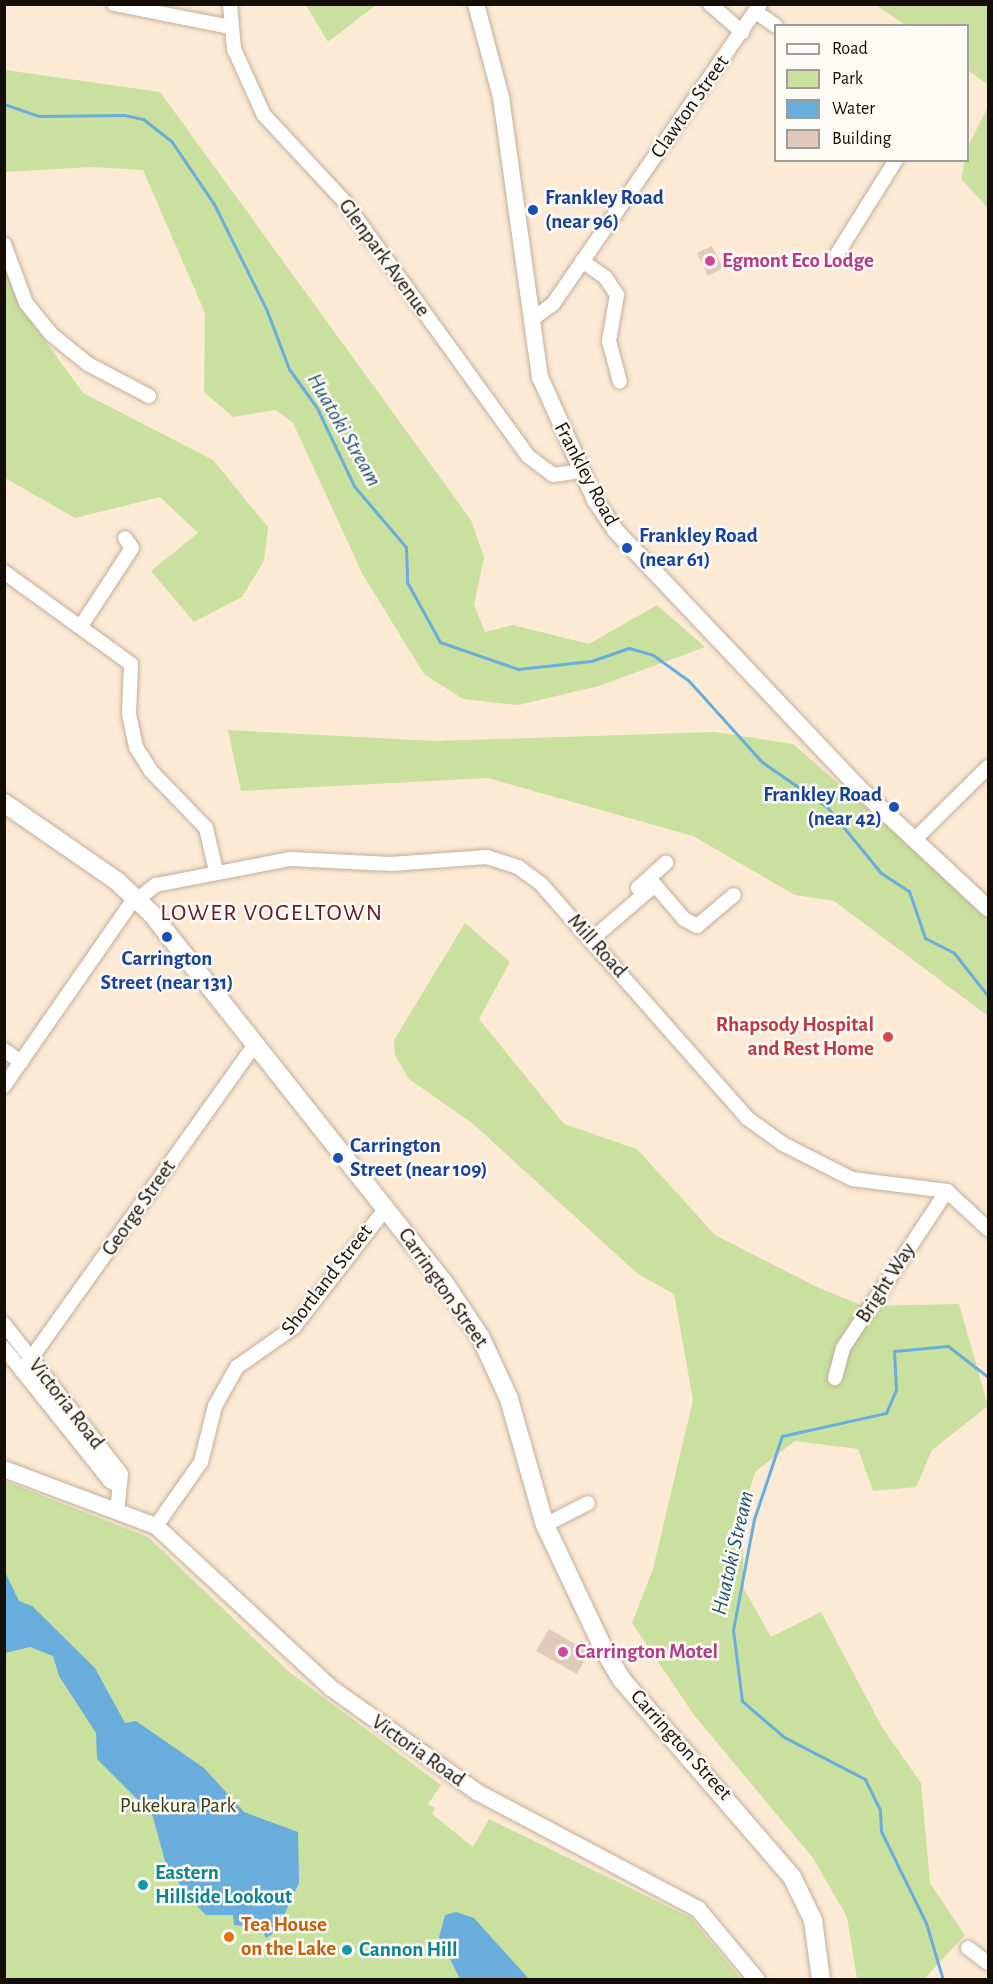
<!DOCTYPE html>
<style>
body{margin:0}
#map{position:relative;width:993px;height:1984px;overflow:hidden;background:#fcead5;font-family:"Alegreya Sans",sans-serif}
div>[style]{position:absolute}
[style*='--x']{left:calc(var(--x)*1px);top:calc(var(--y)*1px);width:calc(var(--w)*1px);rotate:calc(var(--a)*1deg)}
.green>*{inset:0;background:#cae09e}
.water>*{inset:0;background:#68addb}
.stream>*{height:3px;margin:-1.5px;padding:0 1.5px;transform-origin:1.5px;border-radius:1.5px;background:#68addb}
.building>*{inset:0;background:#e1cab9}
.roads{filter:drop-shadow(0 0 2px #c0af9b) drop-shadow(0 0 2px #c0af9b)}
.minor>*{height:14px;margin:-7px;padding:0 7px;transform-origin:7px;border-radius:7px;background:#fff}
.tertiary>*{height:16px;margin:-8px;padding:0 8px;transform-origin:8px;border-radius:8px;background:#fff}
.secondary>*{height:18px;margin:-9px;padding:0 9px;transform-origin:9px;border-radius:9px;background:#fff}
.dots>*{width:16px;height:16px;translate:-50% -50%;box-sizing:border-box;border:3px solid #fefaf6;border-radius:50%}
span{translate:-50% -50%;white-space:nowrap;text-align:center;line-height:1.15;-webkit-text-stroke:5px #fefaf6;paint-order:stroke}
.street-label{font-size:21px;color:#140e07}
.transit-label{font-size:21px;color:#164399;font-weight:700}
.left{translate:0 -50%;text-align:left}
.right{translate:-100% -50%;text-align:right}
.hotel-label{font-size:21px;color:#b23c85;font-weight:700}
.health-label{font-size:21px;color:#be3a42;font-weight:700}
.park-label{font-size:21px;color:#32400b}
.culture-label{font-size:21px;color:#0d838f;font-weight:700}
.food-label{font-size:21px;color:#c56008;font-weight:700}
.water-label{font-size:22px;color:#1c5070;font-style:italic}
.quarter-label{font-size:24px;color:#601a27;letter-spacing:1.5px}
.frame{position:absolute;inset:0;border:6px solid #140e07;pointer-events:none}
.legend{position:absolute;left:774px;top:24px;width:195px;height:138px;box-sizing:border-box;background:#fefaf6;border:2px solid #a09c96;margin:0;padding:8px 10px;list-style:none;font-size:18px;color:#140e07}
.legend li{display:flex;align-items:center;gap:12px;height:30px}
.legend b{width:30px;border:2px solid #a09c96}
</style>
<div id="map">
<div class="green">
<i style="clip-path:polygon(306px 5px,376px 5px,328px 42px)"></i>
<i style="clip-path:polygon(876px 5px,988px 5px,988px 85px,968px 70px,968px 26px,905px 25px)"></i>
<i style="clip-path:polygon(5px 70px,160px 92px,471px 520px,484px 557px,474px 605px,485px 632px,513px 625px,589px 644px,657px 605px,705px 647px,599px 686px,518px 705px,463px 699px,424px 674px,363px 575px,293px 423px,276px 410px,233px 417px,204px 392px,205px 313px,143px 170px,91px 167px,5px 172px)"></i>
<i style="clip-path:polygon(988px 107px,988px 208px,961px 179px,968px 146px)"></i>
<i style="clip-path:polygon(4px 248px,28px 317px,83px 393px,213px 460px,268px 527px,264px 561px,242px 597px,194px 622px,151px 571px,198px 533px,160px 497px,75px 518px,5px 478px)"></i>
<i style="clip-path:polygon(228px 730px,435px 741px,715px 732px,793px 744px,988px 914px,988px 1016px,834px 901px,795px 895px,693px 836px,488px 778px,241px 791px)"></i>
<i style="clip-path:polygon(465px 923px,510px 962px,479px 1019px,564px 1124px,637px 1149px,715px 1235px,817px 1287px,863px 1306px,959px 1304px,988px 1406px,932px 1450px,916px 1487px,873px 1491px,858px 1449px,795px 1441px,756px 1471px,742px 1511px,744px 1589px,771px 1637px,821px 1612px,882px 1727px,921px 1783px,930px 1883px,965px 1935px,924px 1979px,857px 1979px,847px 1917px,813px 1858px,694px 1715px,632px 1623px,653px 1569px,693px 1400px,674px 1294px,638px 1274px,472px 1123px,409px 1079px,395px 1055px,394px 1040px)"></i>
<i style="clip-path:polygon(5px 1481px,148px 1537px,288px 1671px,441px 1785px,428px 1804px,435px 1808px,432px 1814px,473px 1847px,489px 1819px,691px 1918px,741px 1979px,5px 1980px)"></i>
</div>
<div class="water">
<i style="clip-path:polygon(5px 1572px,19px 1601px,32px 1606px,95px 1668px,125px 1723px,136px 1721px,204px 1768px,244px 1812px,298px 1832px,299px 1883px,276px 1932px,266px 1938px,261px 1928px,234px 1925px,233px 1915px,206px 1915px,194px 1903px,167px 1868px,152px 1814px,97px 1759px,96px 1733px,59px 1676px,53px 1656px,30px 1647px,5px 1653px)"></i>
<i style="clip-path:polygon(456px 1912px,474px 1918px,529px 1979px,460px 1979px,439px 1937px,445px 1915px)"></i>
</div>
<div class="stream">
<i style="--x:4;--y:104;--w:37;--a:19"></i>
<i style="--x:39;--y:116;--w:85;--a:-0.7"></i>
<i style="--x:124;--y:115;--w:19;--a:12"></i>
<i style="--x:143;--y:119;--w:37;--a:38"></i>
<i style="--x:172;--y:142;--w:75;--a:55.9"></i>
<i style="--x:214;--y:204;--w:119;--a:63.6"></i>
<i style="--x:267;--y:311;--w:62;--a:69.2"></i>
<i style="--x:289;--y:369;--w:48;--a:54.3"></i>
<i style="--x:317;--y:408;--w:86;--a:64.6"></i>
<i style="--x:354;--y:486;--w:80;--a:49.6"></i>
<i style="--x:406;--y:547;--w:35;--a:88"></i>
<i style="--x:407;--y:582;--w:68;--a:61.2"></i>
<i style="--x:440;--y:642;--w:83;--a:19.1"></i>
<i style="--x:518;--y:669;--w:73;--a:-6.3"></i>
<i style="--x:591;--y:661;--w:40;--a:-18.9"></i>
<i style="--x:629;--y:648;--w:25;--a:16"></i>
<i style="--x:653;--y:655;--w:44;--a:35.8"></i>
<i style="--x:689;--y:681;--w:109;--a:48"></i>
<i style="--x:762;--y:762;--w:79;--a:34.7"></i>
<i style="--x:827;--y:807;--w:85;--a:50.7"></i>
<i style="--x:881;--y:873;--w:33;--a:33"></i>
<i style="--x:909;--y:891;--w:50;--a:71.2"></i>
<i style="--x:925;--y:938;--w:33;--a:27"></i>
<i style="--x:954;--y:953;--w:55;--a:51.7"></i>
<i style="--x:943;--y:1980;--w:59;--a:-106.6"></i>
<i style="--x:926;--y:1923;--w:102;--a:-116.1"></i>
<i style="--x:881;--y:1831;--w:21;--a:-93"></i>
<i style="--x:880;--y:1810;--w:34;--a:-116"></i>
<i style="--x:865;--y:1779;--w:91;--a:-152.6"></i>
<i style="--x:784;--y:1737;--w:55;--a:-139.4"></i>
<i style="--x:742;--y:1701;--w:72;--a:-97.2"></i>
<i style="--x:733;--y:1630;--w:113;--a:-79.3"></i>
<i style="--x:754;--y:1519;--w:88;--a:-71.4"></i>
<i style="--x:782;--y:1436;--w:107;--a:-12.5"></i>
<i style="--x:886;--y:1413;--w:26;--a:-67"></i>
<i style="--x:896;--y:1389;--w:38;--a:-93"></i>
<i style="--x:894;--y:1351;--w:54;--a:-5.3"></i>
<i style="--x:948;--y:1346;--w:51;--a:37.8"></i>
</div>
<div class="building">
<i style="clip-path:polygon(712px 246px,723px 268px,708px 276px,697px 253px)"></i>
<i style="clip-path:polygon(549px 1629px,589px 1652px,577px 1674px,536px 1651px)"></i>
</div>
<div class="roads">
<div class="minor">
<i style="--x:114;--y:4;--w:118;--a:11.2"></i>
<i style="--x:230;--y:4;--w:45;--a:84.9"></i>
<i style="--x:234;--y:49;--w:72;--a:65.6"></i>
<i style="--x:264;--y:115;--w:117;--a:47.1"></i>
<i style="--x:344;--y:201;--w:314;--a:54.2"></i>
<i style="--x:528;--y:456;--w:31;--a:37"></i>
<i style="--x:553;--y:475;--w:28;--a:-8"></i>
<i style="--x:710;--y:4;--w:43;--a:41.2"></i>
<i style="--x:756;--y:12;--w:24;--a:35"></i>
<i style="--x:4;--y:244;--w:63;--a:69.6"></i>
<i style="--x:26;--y:303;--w:40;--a:51"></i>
<i style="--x:51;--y:334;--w:48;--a:39"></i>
<i style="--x:88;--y:364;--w:69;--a:27.7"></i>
<i style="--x:837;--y:254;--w:111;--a:-57.9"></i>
<i style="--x:582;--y:261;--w:28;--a:35"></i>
<i style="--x:605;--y:277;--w:22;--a:56"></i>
<i style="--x:617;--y:295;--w:47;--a:99.9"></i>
<i style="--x:609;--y:341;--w:42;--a:75"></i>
<i style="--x:531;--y:320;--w:27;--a:-36"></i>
<i style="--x:553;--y:304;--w:364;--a:-55.4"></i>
<i style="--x:4;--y:572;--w:157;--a:35.9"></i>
<i style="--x:131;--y:664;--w:50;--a:92.3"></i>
<i style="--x:129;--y:714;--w:34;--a:78"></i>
<i style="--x:136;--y:747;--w:28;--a:58"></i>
<i style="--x:151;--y:771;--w:79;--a:46"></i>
<i style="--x:206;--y:828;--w:44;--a:76.9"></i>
<i style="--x:81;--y:626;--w:93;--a:-56.8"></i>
<i style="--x:132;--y:548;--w:12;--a:-125"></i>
<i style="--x:914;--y:840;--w:104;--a:-44.6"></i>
<i style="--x:638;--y:888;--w:38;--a:-42"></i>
<i style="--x:592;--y:939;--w:83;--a:-40.6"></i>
<i style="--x:655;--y:885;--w:45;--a:49.5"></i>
<i style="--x:684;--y:919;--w:15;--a:28"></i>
<i style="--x:697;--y:926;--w:48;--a:-40"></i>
<i style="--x:4;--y:1050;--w:21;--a:35"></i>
<i style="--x:4;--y:1086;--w:221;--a:-55.2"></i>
<i style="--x:130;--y:905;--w:33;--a:-38"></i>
<i style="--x:156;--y:885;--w:136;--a:-11"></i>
<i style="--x:290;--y:859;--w:101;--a:2.8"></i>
<i style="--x:391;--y:864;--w:96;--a:-4.2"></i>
<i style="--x:487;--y:857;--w:33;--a:18"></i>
<i style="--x:518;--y:867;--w:29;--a:36"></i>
<i style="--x:541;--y:884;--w:312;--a:48.6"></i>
<i style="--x:747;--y:1118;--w:44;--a:35.8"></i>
<i style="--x:783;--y:1144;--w:77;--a:26.9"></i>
<i style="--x:852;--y:1179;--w:96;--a:7.2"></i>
<i style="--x:947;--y:1191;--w:56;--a:42.8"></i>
<i style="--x:4;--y:1324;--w:190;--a:52"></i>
<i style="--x:121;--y:1474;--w:36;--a:96"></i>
<i style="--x:4;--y:1348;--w:170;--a:51.4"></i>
<i style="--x:110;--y:1481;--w:10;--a:29"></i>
<i style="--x:22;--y:1371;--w:402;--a:-54.5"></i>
<i style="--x:835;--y:1378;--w:31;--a:-75"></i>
<i style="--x:843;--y:1348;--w:188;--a:-56.5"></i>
<i style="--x:545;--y:1525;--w:48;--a:-27.1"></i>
<i style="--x:156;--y:1526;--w:78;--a:-54.9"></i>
<i style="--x:201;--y:1462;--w:58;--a:-76"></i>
<i style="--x:215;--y:1406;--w:45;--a:-60.6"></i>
<i style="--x:237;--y:1367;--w:70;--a:-35.1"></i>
<i style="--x:294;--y:1327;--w:150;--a:-52.3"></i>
<i style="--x:968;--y:1948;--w:25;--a:37"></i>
</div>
<div class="tertiary">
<i style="--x:476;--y:4;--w:96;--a:75"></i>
<i style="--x:501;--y:97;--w:283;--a:82.1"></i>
<i style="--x:540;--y:377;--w:135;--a:65.9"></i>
<i style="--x:595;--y:500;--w:37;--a:56"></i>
<i style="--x:616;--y:531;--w:351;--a:46.6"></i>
<i style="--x:857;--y:786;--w:179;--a:43"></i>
<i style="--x:4;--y:1469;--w:162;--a:20.6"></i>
<i style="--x:156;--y:1526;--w:238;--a:42.8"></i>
<i style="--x:331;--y:1688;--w:179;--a:35.5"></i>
<i style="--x:477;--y:1792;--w:250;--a:27.9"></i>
<i style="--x:698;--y:1909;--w:92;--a:50.3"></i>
</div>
<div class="secondary">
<i style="--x:4;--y:803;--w:137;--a:34.6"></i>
<i style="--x:117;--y:881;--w:47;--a:43.3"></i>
<i style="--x:151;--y:913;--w:473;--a:51.6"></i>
<i style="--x:445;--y:1284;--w:65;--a:56.3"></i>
<i style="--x:481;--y:1338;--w:67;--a:65.3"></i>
<i style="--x:509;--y:1399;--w:131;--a:74.1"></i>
<i style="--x:545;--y:1525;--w:138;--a:64.7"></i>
<i style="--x:604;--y:1650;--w:35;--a:59"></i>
<i style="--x:622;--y:1680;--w:260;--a:49.2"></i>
<i style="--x:792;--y:1877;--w:48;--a:64"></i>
<i style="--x:813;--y:1920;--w:61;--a:82.4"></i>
</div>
</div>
<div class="dots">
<i style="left:533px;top:210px;background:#1a4fb4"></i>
<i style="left:710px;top:261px;background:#d1479c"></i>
<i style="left:627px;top:548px;background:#1a4fb4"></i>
<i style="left:894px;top:807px;background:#1a4fb4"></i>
<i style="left:167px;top:937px;background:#1a4fb4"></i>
<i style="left:888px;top:1037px;background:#e0444e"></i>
<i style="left:338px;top:1158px;background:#1a4fb4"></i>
<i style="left:563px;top:1652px;background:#d1479c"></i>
<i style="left:143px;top:1885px;background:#0f9aa8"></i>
<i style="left:229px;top:1937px;background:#e8710a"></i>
<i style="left:347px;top:1950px;background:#0f9aa8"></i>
</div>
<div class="street-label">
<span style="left:690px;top:107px;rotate:-55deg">Clawton Street</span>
<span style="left:384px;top:258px;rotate:54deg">Glenpark Avenue</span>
<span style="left:586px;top:474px;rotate:62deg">Frankley Road</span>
<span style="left:597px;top:946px;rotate:48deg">Mill Road</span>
<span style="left:139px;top:1208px;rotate:-55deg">George Street</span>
<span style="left:327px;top:1280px;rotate:-52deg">Shortland Street</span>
<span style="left:886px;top:1283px;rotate:-57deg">Bright Way</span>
<span style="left:443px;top:1288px;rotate:55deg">Carrington Street</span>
<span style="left:66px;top:1404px;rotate:52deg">Victoria Road</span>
<span style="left:681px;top:1745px;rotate:48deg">Carrington Street</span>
<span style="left:418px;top:1751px;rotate:35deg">Victoria Road</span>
</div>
<div class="transit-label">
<span class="left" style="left:545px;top:210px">Frankley Road<br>(near 96)</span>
<span class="left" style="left:639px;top:548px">Frankley Road<br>(near 61)</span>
<span class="right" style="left:882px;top:807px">Frankley Road<br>(near 42)</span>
<span style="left:167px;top:971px">Carrington<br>Street (near 131)</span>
<span class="left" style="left:350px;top:1158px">Carrington<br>Street (near 109)</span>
</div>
<div class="hotel-label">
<span class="left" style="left:722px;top:261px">Egmont Eco Lodge</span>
<span class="left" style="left:575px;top:1652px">Carrington Motel</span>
</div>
<div class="health-label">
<span class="right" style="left:874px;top:1037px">Rhapsody Hospital<br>and Rest Home</span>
</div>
<div class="park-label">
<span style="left:178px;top:1806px">Pukekura Park</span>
</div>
<div class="culture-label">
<span class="left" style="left:155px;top:1885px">Eastern<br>Hillside Lookout</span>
<span class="left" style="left:359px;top:1950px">Cannon Hill</span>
</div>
<div class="food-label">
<span class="left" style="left:241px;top:1937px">Tea House<br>on the Lake</span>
</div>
<div class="water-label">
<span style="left:344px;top:430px;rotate:60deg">Huatoki Stream</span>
<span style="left:733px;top:1553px;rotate:-77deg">Huatoki Stream</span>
</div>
<div class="quarter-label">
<span style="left:272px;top:914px">LOWER VOGELTOWN</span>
</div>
<div class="frame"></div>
<ul class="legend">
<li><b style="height:8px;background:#fff"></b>Road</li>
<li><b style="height:16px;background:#cae09e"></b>Park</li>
<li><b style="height:16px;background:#68addb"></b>Water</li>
<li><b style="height:16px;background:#e1cab9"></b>Building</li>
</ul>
</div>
